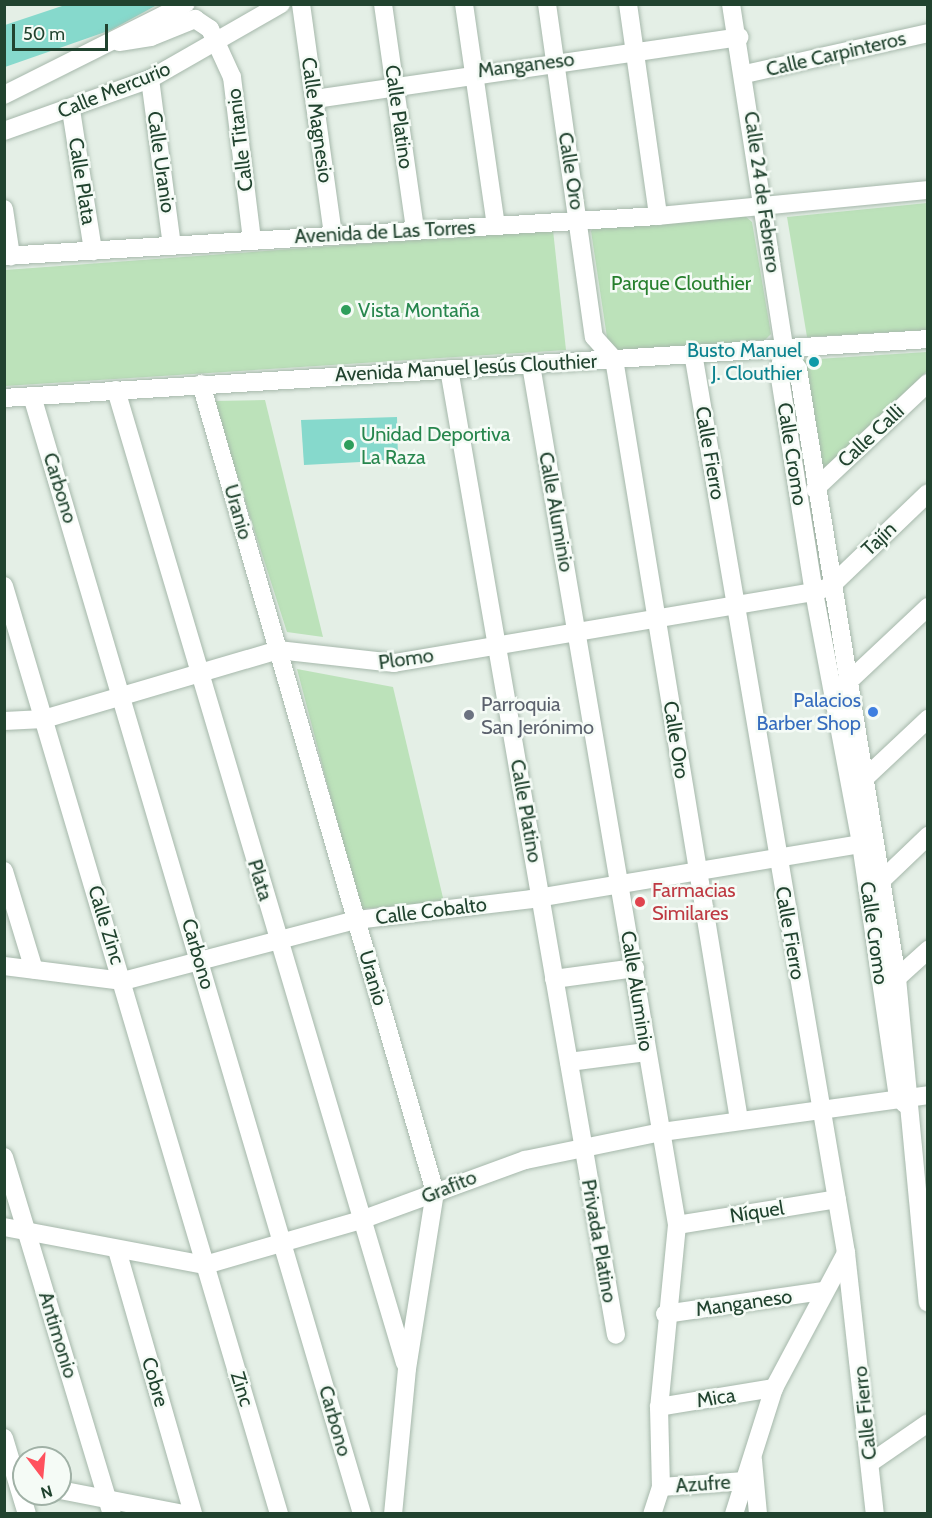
<!DOCTYPE html>
<meta charset="utf-8">
<style>
body{margin:0}
#map{position:relative;width:932px;height:1518px;overflow:hidden;background:#e4efe6;font-family:Cabin,sans-serif}
div>[style]{position:absolute}
[style*='--x']{left:calc(var(--x)*1px);top:calc(var(--y)*1px);width:calc(var(--w)*1px);rotate:calc(var(--a)*1deg)}
.green>*{inset:0;background:#bce2ba}
.water>*{inset:0;background:#86d9cc}
.roads{filter:drop-shadow(0 0 2px #a6b8ab) drop-shadow(0 0 2px #a6b8ab)}
.minor>*{height:18px;margin:-9px;padding:0 9px;transform-origin:9px;border-radius:9px;background:#fff}
.dots>*{width:16px;height:16px;translate:-50% -50%;box-sizing:border-box;border:3px solid #f5fbf6;border-radius:50%}
span{translate:-50% -50%;white-space:nowrap;text-align:center;line-height:1.15;-webkit-text-stroke:5px #f5fbf6;paint-order:stroke}
.street-label{font-size:20px;color:#21432f}
.park-label{font-size:20px;color:#267f2d}
.leisure-label{font-size:20px;color:#27864d}
.left{translate:0 -50%;text-align:left}
.culture-label{font-size:20px;color:#0d838f}
.right{translate:-100% -50%;text-align:right}
.shop-label{font-size:20px;color:#366cbe}
.worship-label{font-size:20px;color:#5b616d}
.health-label{font-size:20px;color:#be3a42}
.frame{position:absolute;inset:0;border:6px solid #21432f;pointer-events:none}
.north{position:absolute;left:12px;top:1446px;width:60px;height:60px;box-sizing:border-box;background:#f5fbf6;border:2px solid #a0b1a6;border-radius:50%;rotate:164deg;font-size:16px;font-weight:700;line-height:24px;text-align:center;color:#21432f}
.north::after{content:'';display:block;margin:auto;width:21px;height:27px;background:#ff515d;clip-path:polygon(50% 0,100% 100%,50% 72%,0 100%)}
.scale{position:absolute;left:12px;top:24px;width:96px;height:27px;box-sizing:border-box;border:3px solid #21432f;border-top:0;padding-left:8px;font-size:18px;line-height:21px;white-space:nowrap;color:#21432f;-webkit-text-stroke:4px #f5fbf6;paint-order:stroke}
</style>
<div id="map">
<div class="green">
<i style="clip-path:polygon(927px 203px,927px 330px,807px 337px,787px 217px)"></i>
<i style="clip-path:polygon(745px 216px,752px 222px,771px 334px,765px 340px,616px 351px,608px 344px,591px 231px,596px 225px)"></i>
<i style="clip-path:polygon(553px 230px,566px 350px,5px 386px,5px 270px)"></i>
<i style="clip-path:polygon(927px 352px,927px 371px,821px 477px,802px 360px)"></i>
<i style="clip-path:polygon(265px 400px,323px 637px,287px 632px,213px 401px)"></i>
<i style="clip-path:polygon(297px 669px,393px 687px,444px 902px,360px 909px)"></i>
</div>
<div class="water">
<i style="clip-path:polygon(65px 5px,65px 4px,157px 5px,111px 30px,5px 67px,5px 25px)"></i>
<i style="clip-path:polygon(397px 417px,398px 460px,304px 465px,301px 420px)"></i>
</div>
<div class="roads">
<div class="minor">
<i style="--x:301;--y:4;--w:233;--a:82.1"></i>
<i style="--x:383;--y:4;--w:228;--a:81.9"></i>
<i style="--x:464;--y:4;--w:224;--a:81.8"></i>
<i style="--x:547;--y:4;--w:336;--a:82"></i>
<i style="--x:594;--y:337;--w:30;--a:48"></i>
<i style="--x:628;--y:4;--w:214;--a:81.9"></i>
<i style="--x:731;--y:4;--w:348;--a:81.2"></i>
<i style="--x:119;--y:42;--w:32;--a:-9"></i>
<i style="--x:151;--y:37;--w:48;--a:-22.2"></i>
<i style="--x:195;--y:19;--w:18;--a:34"></i>
<i style="--x:210;--y:29;--w:53;--a:65.4"></i>
<i style="--x:232;--y:77;--w:164;--a:83"></i>
<i style="--x:745;--y:74;--w:188;--a:-12.6"></i>
<i style="--x:150;--y:79;--w:167;--a:82.5"></i>
<i style="--x:4;--y:95;--w:203;--a:-26.6"></i>
<i style="--x:315;--y:99;--w:429;--a:-8.3"></i>
<i style="--x:71;--y:110;--w:143;--a:81.1"></i>
<i style="--x:4;--y:131;--w:155;--a:-19.6"></i>
<i style="--x:150;--y:79;--w:151;--a:-29.8"></i>
<i style="--x:4;--y:209;--w:48;--a:81.5"></i>
<i style="--x:4;--y:256;--w:655;--a:-3.5"></i>
<i style="--x:658;--y:216;--w:271;--a:-5.5"></i>
<i style="--x:784;--y:348;--w:25;--a:56"></i>
<i style="--x:798;--y:369;--w:617;--a:80.77"></i>
<i style="--x:897;--y:978;--w:326;--a:84.6"></i>
<i style="--x:784;--y:348;--w:25;--a:102"></i>
<i style="--x:779;--y:372;--w:223;--a:81"></i>
<i style="--x:814;--y:592;--w:256;--a:79.4"></i>
<i style="--x:861;--y:844;--w:256;--a:81.7"></i>
<i style="--x:898;--y:1097;--w:10;--a:45"></i>
<i style="--x:693;--y:353;--w:913;--a:80.35"></i>
<i style="--x:846;--y:1253;--w:263;--a:83.7"></i>
<i style="--x:614;--y:359;--w:771;--a:80.67"></i>
<i style="--x:531;--y:365;--w:872;--a:80.36"></i>
<i style="--x:677;--y:1225;--w:183;--a:95.6"></i>
<i style="--x:659;--y:1407;--w:80;--a:88.6"></i>
<i style="--x:661;--y:1487;--w:28;--a:108"></i>
<i style="--x:449;--y:369;--w:980;--a:80.19"></i>
<i style="--x:201;--y:384;--w:841;--a:73.85"></i>
<i style="--x:435;--y:1192;--w:179;--a:99"></i>
<i style="--x:407;--y:1369;--w:146;--a:95.5"></i>
<i style="--x:116;--y:390;--w:1015;--a:73.46"></i>
<i style="--x:32;--y:396;--w:1166;--a:73.55"></i>
<i style="--x:4;--y:398;--w:926;--a:-3.65"></i>
<i style="--x:815;--y:489;--w:155;--a:-43.2"></i>
<i style="--x:4;--y:586;--w:968;--a:73.49"></i>
<i style="--x:847;--y:683;--w:111;--a:-43.2"></i>
<i style="--x:4;--y:721;--w:40;--a:-2.9"></i>
<i style="--x:44;--y:719;--w:244;--a:-16.4"></i>
<i style="--x:278;--y:650;--w:117;--a:6.4"></i>
<i style="--x:394;--y:663;--w:426;--a:-9.6"></i>
<i style="--x:814;--y:592;--w:18;--a:-19"></i>
<i style="--x:831;--y:586;--w:134;--a:-43.8"></i>
<i style="--x:864;--y:779;--w:88;--a:-43.2"></i>
<i style="--x:4;--y:871;--w:103;--a:73.1"></i>
<i style="--x:882;--y:880;--w:64;--a:-43.7"></i>
<i style="--x:4;--y:966;--w:120;--a:7.2"></i>
<i style="--x:123;--y:981;--w:241;--a:-14.7"></i>
<i style="--x:356;--y:920;--w:177;--a:-6.8"></i>
<i style="--x:532;--y:899;--w:334;--a:-9.5"></i>
<i style="--x:897;--y:978;--w:42;--a:-42.1"></i>
<i style="--x:554;--y:979;--w:82;--a:-7.7"></i>
<i style="--x:569;--y:1062;--w:78;--a:-7.4"></i>
<i style="--x:4;--y:1157;--w:373;--a:73.2"></i>
<i style="--x:677;--y:1225;--w:162;--a:-9.2"></i>
<i style="--x:4;--y:1227;--w:205;--a:10.7"></i>
<i style="--x:205;--y:1265;--w:162;--a:-16.1"></i>
<i style="--x:361;--y:1220;--w:175;--a:-20.1"></i>
<i style="--x:525;--y:1160;--w:140;--a:-11.6"></i>
<i style="--x:662;--y:1132;--w:269;--a:-7.9"></i>
<i style="--x:117;--y:1250;--w:275;--a:73.9"></i>
<i style="--x:665;--y:1314;--w:160;--a:-8.3"></i>
<i style="--x:659;--y:1407;--w:117;--a:-9.4"></i>
<i style="--x:4;--y:1438;--w:79;--a:73.2"></i>
<i style="--x:753;--y:1460;--w:54;--a:84.7"></i>
<i style="--x:870;--y:1463;--w:70;--a:-34.6"></i>
<i style="--x:661;--y:1487;--w:84;--a:-4.1"></i>
<i style="--x:60;--y:1490;--w:125;--a:11"></i>
<i style="--x:734;--y:1514;--w:132;--a:-72.4"></i>
<i style="--x:774;--y:1388;--w:153;--a:-61.9"></i>
</div>
</div>
<div class="dots">
<i style="left:346px;top:310px;background:#2e9e5b"></i>
<i style="left:814px;top:362px;background:#0f9aa8"></i>
<i style="left:349px;top:445px;background:#2e9e5b"></i>
<i style="left:873px;top:712px;background:#3f7fe0"></i>
<i style="left:469px;top:715px;background:#6b7280"></i>
<i style="left:640px;top:902px;background:#e0444e"></i>
</div>
<div class="street-label">
<span style="left:836px;top:54px;rotate:-13deg">Calle Carpinteros</span>
<span style="left:526px;top:65px;rotate:-7deg">Manganeso</span>
<span style="left:114px;top:90px;rotate:-22deg">Calle Mercurio</span>
<span style="left:399px;top:117px;rotate:82deg">Calle Platino</span>
<span style="left:317px;top:120px;rotate:82deg">Calle Magnesio</span>
<span style="left:240px;top:140px;rotate:-97deg">Calle Titanio</span>
<span style="left:161px;top:162px;rotate:82deg">Calle Uranio</span>
<span style="left:571px;top:171px;rotate:81deg">Calle Oro</span>
<span style="left:82px;top:181px;rotate:81deg">Calle Plata</span>
<span style="left:762px;top:192px;rotate:82deg">Calle 24 de Febrero</span>
<span style="left:385px;top:232px;rotate:-3deg">Avenida de Las Torres</span>
<span style="left:466px;top:368px;rotate:-3deg">Avenida Manuel Jesús Clouthier</span>
<span style="left:871px;top:436px;rotate:-43deg">Calle Calli</span>
<span style="left:710px;top:453px;rotate:80deg">Calle Fierro</span>
<span style="left:792px;top:454px;rotate:81deg">Calle Cromo</span>
<span style="left:60px;top:488px;rotate:73deg">Carbono</span>
<span style="left:238px;top:512px;rotate:74deg">Uranio</span>
<span style="left:556px;top:512px;rotate:80deg">Calle Aluminio</span>
<span style="left:879px;top:539px;rotate:-44deg">Tajín</span>
<span style="left:406px;top:659px;rotate:-8deg">Plomo</span>
<span style="left:676px;top:740px;rotate:81deg">Calle Oro</span>
<span style="left:526px;top:811px;rotate:80deg">Calle Platino</span>
<span style="left:260px;top:880px;rotate:73deg">Plata</span>
<span style="left:431px;top:911px;rotate:-7deg">Calle Cobalto</span>
<span style="left:106px;top:925px;rotate:73deg">Calle Zinc</span>
<span style="left:790px;top:933px;rotate:80deg">Calle Fierro</span>
<span style="left:874px;top:933px;rotate:82deg">Calle Cromo</span>
<span style="left:198px;top:954px;rotate:74deg">Carbono</span>
<span style="left:373px;top:978px;rotate:74deg">Uranio</span>
<span style="left:637px;top:991px;rotate:81deg">Calle Aluminio</span>
<span style="left:449px;top:1187px;rotate:-22deg">Grafito</span>
<span style="left:757px;top:1212px;rotate:-9deg">Níquel</span>
<span style="left:599px;top:1241px;rotate:80deg">Privada Platino</span>
<span style="left:744px;top:1303px;rotate:-8deg">Manganeso</span>
<span style="left:58px;top:1335px;rotate:73deg">Antimonio</span>
<span style="left:155px;top:1382px;rotate:74deg">Cobre</span>
<span style="left:242px;top:1389px;rotate:73deg">Zinc</span>
<span style="left:716px;top:1398px;rotate:-9deg">Mica</span>
<span style="left:865px;top:1413px;rotate:-96deg">Calle Fierro</span>
<span style="left:335px;top:1421px;rotate:74deg">Carbono</span>
<span style="left:703px;top:1484px;rotate:-4deg">Azufre</span>
</div>
<div class="park-label">
<span style="left:681px;top:283px">Parque Clouthier</span>
</div>
<div class="leisure-label">
<span class="left" style="left:358px;top:310px">Vista Montaña</span>
<span class="left" style="left:361px;top:446px">Unidad Deportiva<br>La Raza</span>
</div>
<div class="culture-label">
<span class="right" style="left:802px;top:362px">Busto Manuel<br>J. Clouthier</span>
</div>
<div class="shop-label">
<span class="right" style="left:861px;top:712px">Palacios<br>Barber Shop</span>
</div>
<div class="worship-label">
<span class="left" style="left:481px;top:716px">Parroquia<br>San Jerónimo</span>
</div>
<div class="health-label">
<span class="left" style="left:652px;top:902px">Farmacias<br>Similares</span>
</div>
<div class="frame"></div>
<div class="north">N</div>
<div class="scale">50 m</div>
</div>
